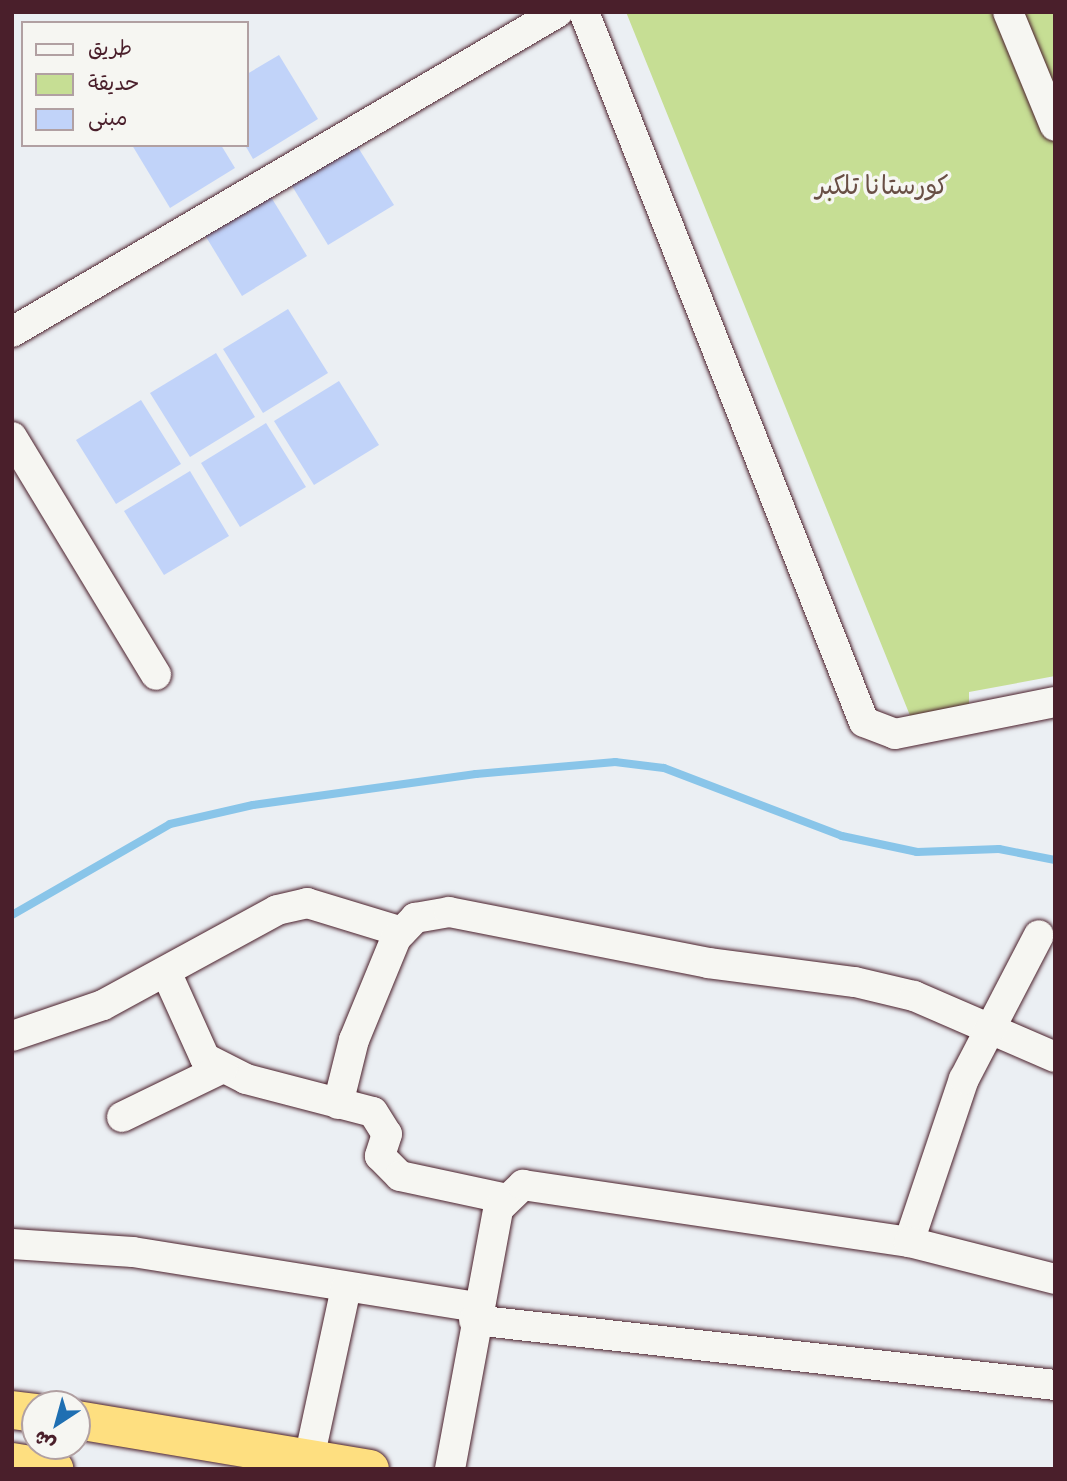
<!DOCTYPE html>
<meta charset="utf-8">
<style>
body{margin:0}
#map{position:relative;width:1067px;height:1481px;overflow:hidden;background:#ebeff3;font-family:Itim,"Playpen Sans Arabic",sans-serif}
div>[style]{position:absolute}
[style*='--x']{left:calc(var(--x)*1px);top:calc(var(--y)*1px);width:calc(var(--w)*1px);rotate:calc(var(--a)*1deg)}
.green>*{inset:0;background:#c6de94}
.stream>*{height:8px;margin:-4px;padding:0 4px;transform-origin:4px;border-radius:4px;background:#89c5e9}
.building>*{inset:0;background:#c1d3f9}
.roads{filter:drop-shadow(0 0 2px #4a1f2b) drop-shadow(0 0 2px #4a1f2b)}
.minor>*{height:30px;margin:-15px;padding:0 15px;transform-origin:15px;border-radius:15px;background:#f6f6f2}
.highway>*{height:38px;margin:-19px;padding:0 19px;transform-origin:19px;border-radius:19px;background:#fedf80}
span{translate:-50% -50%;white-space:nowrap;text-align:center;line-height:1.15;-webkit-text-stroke:7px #f6f6f2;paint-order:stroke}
.park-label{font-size:26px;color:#694f45}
.frame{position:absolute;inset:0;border:14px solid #4a1f2b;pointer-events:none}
.legend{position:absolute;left:21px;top:21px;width:228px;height:126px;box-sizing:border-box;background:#f6f6f2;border:2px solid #b1a0a2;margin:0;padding:9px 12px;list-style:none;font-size:21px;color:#4a1f2b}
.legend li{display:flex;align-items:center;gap:14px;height:35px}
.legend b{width:35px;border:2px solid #b1a0a2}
.north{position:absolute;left:21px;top:1390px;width:70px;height:70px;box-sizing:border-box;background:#f6f6f2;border:2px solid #b1a0a2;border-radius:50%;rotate:216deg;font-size:19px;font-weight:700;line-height:28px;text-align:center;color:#4a1f2b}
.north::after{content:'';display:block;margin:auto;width:24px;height:32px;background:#1f6fb2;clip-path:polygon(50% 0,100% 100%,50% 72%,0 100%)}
</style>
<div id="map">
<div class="green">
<i style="clip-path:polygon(626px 12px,1055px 12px,1055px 676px,969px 692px,969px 706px,911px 718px)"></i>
</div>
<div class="stream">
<i style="--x:12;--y:915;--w:182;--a:-29.9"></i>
<i style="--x:170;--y:824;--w:85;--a:-12.9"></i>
<i style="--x:253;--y:805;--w:225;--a:-7.9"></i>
<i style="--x:476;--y:774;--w:140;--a:-4.9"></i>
<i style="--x:615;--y:762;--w:49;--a:7"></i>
<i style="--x:664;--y:768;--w:191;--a:20.9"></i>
<i style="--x:842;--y:836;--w:77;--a:12"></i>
<i style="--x:917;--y:852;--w:82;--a:-2.1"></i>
<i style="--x:999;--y:849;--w:57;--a:11.1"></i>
</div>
<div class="building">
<i style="clip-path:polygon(279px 55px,318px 119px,253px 159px,245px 145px,247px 74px)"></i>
<i style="clip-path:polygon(354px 141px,394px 205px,328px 245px,289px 181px)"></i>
<i style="clip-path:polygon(132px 145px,221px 145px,235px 168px,170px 208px)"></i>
<i style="clip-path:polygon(268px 192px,307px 256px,242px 296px,203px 232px)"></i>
<i style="clip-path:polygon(288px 309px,328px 373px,263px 413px,223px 349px)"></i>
<i style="clip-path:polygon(216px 353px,255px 417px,190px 457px,150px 393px)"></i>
<i style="clip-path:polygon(339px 381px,379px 445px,314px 485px,274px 421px)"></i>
<i style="clip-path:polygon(141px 400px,181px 464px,116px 504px,76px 440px)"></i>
<i style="clip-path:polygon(266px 423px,306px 487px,240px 527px,201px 463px)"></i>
<i style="clip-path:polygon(190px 471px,229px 536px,164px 575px,124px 511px)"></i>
</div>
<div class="roads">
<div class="minor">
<i style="--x:584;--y:12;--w:763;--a:68.48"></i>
<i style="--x:864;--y:722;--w:33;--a:21"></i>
<i style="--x:895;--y:734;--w:163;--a:-11.3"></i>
<i style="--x:1008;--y:12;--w:123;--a:67.6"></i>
<i style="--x:12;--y:332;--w:633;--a:-30.37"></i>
<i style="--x:12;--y:437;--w:278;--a:58.8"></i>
<i style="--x:167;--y:974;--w:92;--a:65.7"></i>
<i style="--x:205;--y:1058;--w:46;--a:27.1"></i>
<i style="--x:246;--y:1079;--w:131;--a:14.6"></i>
<i style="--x:373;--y:1112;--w:26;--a:58"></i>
<i style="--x:387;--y:1134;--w:23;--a:108"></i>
<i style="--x:380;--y:1156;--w:28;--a:45"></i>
<i style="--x:400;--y:1176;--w:105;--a:12.1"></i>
<i style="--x:12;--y:1036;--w:96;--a:-18.8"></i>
<i style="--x:103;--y:1005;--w:198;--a:-28.6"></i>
<i style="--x:277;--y:910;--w:31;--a:-13"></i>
<i style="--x:307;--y:903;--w:99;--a:17"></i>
<i style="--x:338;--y:1104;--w:66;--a:-76"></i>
<i style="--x:354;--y:1040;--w:110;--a:-67.6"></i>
<i style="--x:396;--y:938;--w:28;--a:-46"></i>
<i style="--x:415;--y:918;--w:35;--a:-10"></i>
<i style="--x:449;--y:912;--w:264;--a:11.1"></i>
<i style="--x:708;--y:963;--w:148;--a:7.4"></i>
<i style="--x:855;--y:982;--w:61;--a:13.3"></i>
<i style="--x:914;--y:996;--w:154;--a:23.4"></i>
<i style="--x:122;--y:1117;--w:112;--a:-25.9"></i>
<i style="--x:909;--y:1242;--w:172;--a:-71.4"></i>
<i style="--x:964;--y:1079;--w:162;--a:-62.5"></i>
<i style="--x:12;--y:1244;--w:121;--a:3.8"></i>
<i style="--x:133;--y:1252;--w:348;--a:9.1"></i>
<i style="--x:474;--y:1320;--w:585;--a:6.38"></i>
<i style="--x:309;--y:1459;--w:175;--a:-77.8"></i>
<i style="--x:450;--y:1469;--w:264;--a:-79.5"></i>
<i style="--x:498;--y:1209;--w:35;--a:-44"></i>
<i style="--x:523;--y:1185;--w:390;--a:8.4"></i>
<i style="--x:909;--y:1242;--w:151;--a:14.2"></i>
</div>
<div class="highway">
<i style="--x:12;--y:1410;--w:23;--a:7"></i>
<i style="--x:77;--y:1420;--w:297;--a:9.5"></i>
<i style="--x:12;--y:1462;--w:43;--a:9.5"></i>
</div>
</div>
<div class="park-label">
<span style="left:882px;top:186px">كورستانا تلكبر</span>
</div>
<div class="frame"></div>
<ul class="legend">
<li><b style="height:9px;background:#f6f6f2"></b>طريق</li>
<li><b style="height:19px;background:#c6de94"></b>حديقة</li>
<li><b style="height:19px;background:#c1d3f9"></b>مبنى</li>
</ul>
<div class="north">ش</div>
</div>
